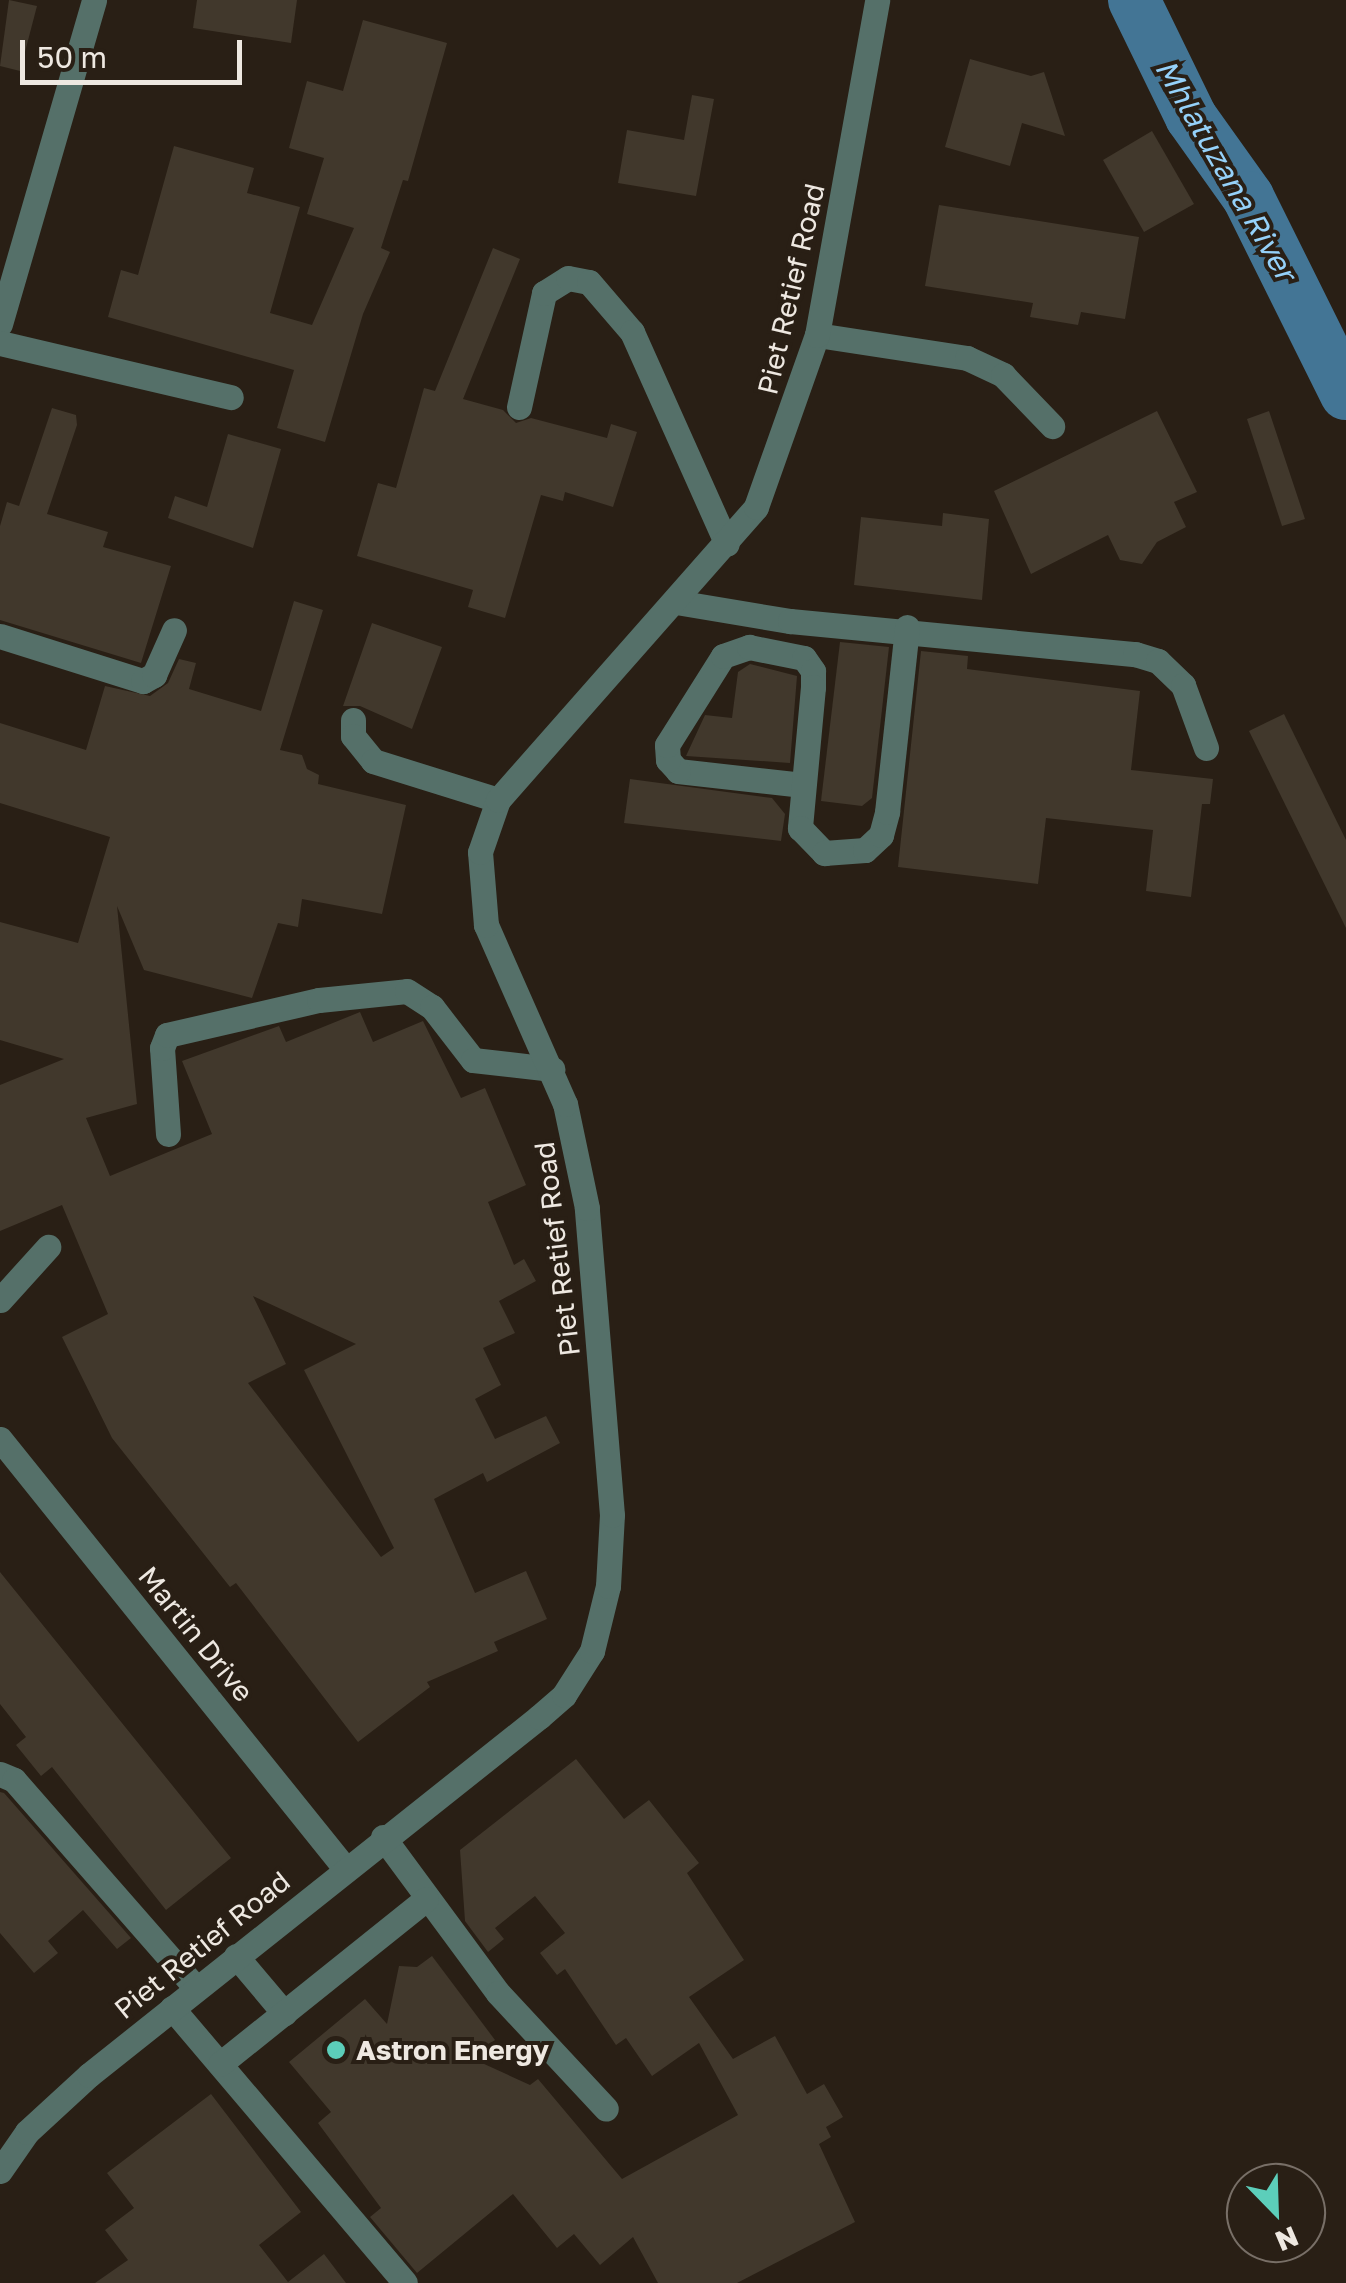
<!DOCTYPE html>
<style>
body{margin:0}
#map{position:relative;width:1346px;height:2283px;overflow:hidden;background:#291f15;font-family:"Golos Text",sans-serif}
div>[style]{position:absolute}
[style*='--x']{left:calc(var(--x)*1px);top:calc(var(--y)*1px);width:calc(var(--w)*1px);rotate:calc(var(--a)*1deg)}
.river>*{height:52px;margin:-26px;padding:0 26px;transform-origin:26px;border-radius:26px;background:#437595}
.building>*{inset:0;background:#41382c}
.minor>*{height:25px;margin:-12.5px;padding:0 12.5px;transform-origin:12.5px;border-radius:12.5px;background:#557069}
.dots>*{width:28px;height:28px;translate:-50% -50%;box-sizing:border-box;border:5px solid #291f15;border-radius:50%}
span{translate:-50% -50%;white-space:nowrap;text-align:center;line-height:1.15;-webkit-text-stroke:8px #291f15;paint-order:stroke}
.street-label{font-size:28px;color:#eee8e1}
.poi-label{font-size:28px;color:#eee8e1;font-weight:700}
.left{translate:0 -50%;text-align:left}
.water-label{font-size:30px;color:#95d1f9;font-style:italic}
.north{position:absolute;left:1226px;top:2163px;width:100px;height:100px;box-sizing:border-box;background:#291f15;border:2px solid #786f67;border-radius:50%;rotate:157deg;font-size:28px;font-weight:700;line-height:40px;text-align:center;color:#eee8e1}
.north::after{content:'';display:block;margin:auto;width:35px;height:45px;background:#5cceba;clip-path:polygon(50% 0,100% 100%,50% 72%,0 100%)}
.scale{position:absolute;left:20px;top:40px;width:222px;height:45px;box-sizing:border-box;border:5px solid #eee8e1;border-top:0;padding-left:12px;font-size:30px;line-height:35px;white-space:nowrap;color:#eee8e1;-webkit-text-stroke:8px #291f15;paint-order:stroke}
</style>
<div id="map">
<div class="river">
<i style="--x:1134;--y:0;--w:130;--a:64"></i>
<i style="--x:1191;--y:117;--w:98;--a:54.5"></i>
<i style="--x:1248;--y:197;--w:220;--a:63.6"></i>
</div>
<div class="building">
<i style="clip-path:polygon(9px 0,37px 6px,20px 71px,0 66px)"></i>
<i style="clip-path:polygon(197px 0,297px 0,291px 43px,193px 28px)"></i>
<i style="clip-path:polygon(363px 20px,447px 43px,408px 181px,403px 180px,381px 248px,390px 252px,363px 314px,325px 442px,277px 428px,294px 370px,108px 317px,121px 270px,138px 275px,174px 146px,254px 168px,247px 193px,300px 207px,270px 313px,312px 325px,354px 228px,307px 214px,324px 158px,289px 148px,307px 81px,343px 91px)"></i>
<i style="clip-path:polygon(970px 59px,1031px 76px,1044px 72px,1065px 136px,1022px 123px,1010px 166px,945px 147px)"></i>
<i style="clip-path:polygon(692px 95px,714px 99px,696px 196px,618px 183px,627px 130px,684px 140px)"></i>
<i style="clip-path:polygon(1152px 131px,1194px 204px,1144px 232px,1103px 160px)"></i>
<i style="clip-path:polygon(939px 205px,1139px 237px,1125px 319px,1081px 312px,1078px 325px,1030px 317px,1033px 303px,925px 286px)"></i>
<i style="clip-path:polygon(493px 248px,520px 259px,463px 399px,503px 410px,516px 423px,531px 418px,607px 438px,611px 424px,637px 432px,613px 507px,565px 492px,563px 501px,541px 495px,505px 618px,468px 607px,473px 590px,357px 556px,378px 483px,396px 488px,424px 388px,435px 391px)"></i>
<i style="clip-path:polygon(52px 408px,76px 415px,77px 425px,47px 514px,108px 532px,103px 547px,171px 566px,141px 663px,0 620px,0 526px,7px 502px,19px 506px)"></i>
<i style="clip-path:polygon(1157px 411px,1197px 492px,1174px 502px,1186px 527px,1157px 542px,1142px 564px,1120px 560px,1108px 535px,1031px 574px,994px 491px)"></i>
<i style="clip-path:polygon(1269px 411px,1305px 519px,1282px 526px,1247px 419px)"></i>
<i style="clip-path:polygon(228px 434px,281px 449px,253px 548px,168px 518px,175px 496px,207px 507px)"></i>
<i style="clip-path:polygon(943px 513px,989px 519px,982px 600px,854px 585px,861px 517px,942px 526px)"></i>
<i style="clip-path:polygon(evenodd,294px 601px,323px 610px,280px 750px,302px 755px,307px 769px,319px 775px,318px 784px,406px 805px,382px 914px,302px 899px,298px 927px,278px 923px,252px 998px,144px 970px,117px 906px,137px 1104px,86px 1118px,110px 1176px,212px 1134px,182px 1061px,279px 1026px,286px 1042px,360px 1012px,373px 1042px,423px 1021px,461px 1098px,485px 1088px,526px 1185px,488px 1202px,514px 1265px,524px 1259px,536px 1281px,499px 1301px,515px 1333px,483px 1348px,501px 1385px,475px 1399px,495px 1439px,546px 1416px,560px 1443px,487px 1482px,483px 1473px,434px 1499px,475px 1593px,526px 1571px,547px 1619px,494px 1642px,498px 1651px,427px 1682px,430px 1687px,358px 1742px,236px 1583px,230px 1587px,112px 1438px,62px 1337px,108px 1314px,62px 1205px,0 1231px,0 1085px,64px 1059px,0 1040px,0 922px,78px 943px,110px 837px,0 803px,0 723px,86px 750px,105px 686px,150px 696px,168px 683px,179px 659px,196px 663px,189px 689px,261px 711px,294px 601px,253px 1296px,356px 1344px,304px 1370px,394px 1548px,381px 1557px,248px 1383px,286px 1364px,253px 1296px)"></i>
<i style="clip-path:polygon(372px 623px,442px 647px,412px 729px,360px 706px,343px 706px)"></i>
<i style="clip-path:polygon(840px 642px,889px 647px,872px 798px,862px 806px,821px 801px)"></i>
<i style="clip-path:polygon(921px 651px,968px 656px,967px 669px,1140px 691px,1131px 770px,1213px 779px,1210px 804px,1202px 804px,1191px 897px,1146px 891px,1153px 830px,1046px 818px,1038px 884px,898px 867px)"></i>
<i style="clip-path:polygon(750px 664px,797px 676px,790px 763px,686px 756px,705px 715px,732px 718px,738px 672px)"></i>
<i style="clip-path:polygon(1284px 714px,1346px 840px,1346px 928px,1249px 731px)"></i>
<i style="clip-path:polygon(630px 779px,772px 798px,785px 814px,781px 841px,624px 823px)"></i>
<i style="clip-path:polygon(0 1572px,231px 1858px,166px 1910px,52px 1767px,41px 1776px,16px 1745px,26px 1737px,0 1704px)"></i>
<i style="clip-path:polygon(576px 1759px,624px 1819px,649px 1800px,699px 1863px,687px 1873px,744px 1960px,689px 1997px,733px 2059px,775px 2036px,807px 2094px,824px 2084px,843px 2117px,826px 2127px,831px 2137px,819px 2144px,855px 2222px,737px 2283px,658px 2283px,633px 2237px,600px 2265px,574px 2234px,557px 2248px,513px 2194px,417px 2273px,370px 2217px,381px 2208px,318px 2123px,331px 2112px,289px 2062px,365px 1999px,387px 2024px,399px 1966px,417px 1967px,432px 1956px,495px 2040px,471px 2058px,530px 2085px,538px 2079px,622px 2179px,738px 2115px,699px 2043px,652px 2076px,626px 2038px,616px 2045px,565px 1969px,557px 1975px,540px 1953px,565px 1933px,535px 1896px,495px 1928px,504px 1939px,488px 1952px,465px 1921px,460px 1850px)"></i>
<i style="clip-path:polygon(0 1792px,4px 1793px,131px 1938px,117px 1949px,83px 1910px,48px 1941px,58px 1953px,34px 1973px,0 1933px)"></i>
<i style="clip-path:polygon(211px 2094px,301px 2212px,259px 2245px,288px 2282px,324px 2254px,346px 2283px,95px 2283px,128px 2260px,105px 2230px,134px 2208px,107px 2173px)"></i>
</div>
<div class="minor">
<i style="--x:0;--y:324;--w:337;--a:-73.8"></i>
<i style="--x:817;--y:335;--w:152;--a:8.7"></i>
<i style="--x:967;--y:358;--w:40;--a:25"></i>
<i style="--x:1003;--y:375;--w:71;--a:46.1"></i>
<i style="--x:0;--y:343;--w:237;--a:13.2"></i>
<i style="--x:519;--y:407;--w:117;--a:-77.6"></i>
<i style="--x:544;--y:293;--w:28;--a:-32"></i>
<i style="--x:568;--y:278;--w:21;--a:11"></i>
<i style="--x:589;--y:282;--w:66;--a:49.3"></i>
<i style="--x:632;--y:332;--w:232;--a:65.9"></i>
<i style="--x:676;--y:602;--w:116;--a:9.5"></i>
<i style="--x:790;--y:621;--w:347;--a:5.5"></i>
<i style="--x:1135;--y:654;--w:24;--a:17"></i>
<i style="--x:1158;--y:661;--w:35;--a:44"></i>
<i style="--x:1183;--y:685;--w:67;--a:69.9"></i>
<i style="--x:0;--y:636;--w:150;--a:17.5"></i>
<i style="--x:143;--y:681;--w:13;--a:-29"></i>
<i style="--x:154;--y:675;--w:49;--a:-66"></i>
<i style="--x:353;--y:720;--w:16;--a:90"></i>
<i style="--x:353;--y:736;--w:32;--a:51"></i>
<i style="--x:373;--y:761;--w:131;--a:17.3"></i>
<i style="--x:803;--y:785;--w:126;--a:-173.6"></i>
<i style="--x:678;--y:771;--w:15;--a:-132"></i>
<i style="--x:668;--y:760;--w:15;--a:-94"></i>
<i style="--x:667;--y:745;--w:105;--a:-57.8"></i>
<i style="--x:723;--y:656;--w:28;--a:-19"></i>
<i style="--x:749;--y:647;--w:56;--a:11.3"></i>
<i style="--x:804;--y:658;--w:16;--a:55"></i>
<i style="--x:813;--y:671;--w:16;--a:90"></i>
<i style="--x:813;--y:687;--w:142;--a:95.3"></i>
<i style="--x:800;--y:828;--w:35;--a:46"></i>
<i style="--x:824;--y:853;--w:41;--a:-4.2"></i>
<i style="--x:865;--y:850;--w:22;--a:-43"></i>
<i style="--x:881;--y:835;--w:24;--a:-75"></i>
<i style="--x:887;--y:812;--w:186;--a:-83.8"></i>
<i style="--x:168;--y:1134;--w:86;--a:-94"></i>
<i style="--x:162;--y:1048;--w:14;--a:-69"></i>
<i style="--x:167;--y:1035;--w:156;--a:-13"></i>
<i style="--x:319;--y:1000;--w:88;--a:-5.8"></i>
<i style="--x:407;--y:991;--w:30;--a:33"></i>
<i style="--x:432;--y:1007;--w:67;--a:52.3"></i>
<i style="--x:473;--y:1060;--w:80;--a:6.5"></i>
<i style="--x:0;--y:1300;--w:72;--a:-47.8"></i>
<i style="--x:0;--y:1439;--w:549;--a:51.21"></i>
<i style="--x:0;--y:1774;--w:15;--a:23"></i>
<i style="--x:14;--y:1780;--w:276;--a:48.8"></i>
<i style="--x:383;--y:1837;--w:194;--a:53.6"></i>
<i style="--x:498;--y:1993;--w:158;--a:47"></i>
<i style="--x:236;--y:1956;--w:75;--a:49.9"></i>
<i style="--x:172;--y:2008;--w:360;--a:49.7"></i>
<i style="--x:220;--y:2064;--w:264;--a:-38.7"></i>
<i style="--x:0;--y:2171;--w:47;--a:-55.3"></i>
<i style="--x:27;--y:2132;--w:84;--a:-42.6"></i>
<i style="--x:89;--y:2075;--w:575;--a:-38.5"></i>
<i style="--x:539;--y:1717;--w:33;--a:-41"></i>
<i style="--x:564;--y:1695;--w:52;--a:-57.5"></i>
<i style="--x:592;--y:1651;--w:67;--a:-76.2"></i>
<i style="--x:608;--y:1586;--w:71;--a:-86.8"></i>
<i style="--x:612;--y:1515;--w:308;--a:-94.7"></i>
<i style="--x:587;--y:1208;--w:106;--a:-101.9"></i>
<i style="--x:565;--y:1104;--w:196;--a:-113.8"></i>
<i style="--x:486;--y:925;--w:73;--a:-94.7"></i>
<i style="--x:480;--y:852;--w:55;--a:-70.9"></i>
<i style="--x:498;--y:800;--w:390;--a:-48.6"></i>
<i style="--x:756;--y:507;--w:182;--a:-70.5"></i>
<i style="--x:817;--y:335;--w:340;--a:-79.8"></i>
</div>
<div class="dots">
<i style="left:336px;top:2050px;background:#5cceba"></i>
</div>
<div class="street-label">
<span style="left:791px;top:289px;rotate:-77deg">Piet Retief Road</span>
<span style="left:557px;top:1249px;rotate:-97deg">Piet Retief Road</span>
<span style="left:196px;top:1634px;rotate:51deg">Martin Drive</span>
<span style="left:202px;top:1945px;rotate:-39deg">Piet Retief Road</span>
</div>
<div class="poi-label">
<span class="left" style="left:356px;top:2050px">Astron Energy</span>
</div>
<div class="water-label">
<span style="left:1226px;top:170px;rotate:60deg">Mhlatuzana River</span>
</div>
<div class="north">N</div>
<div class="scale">50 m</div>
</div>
